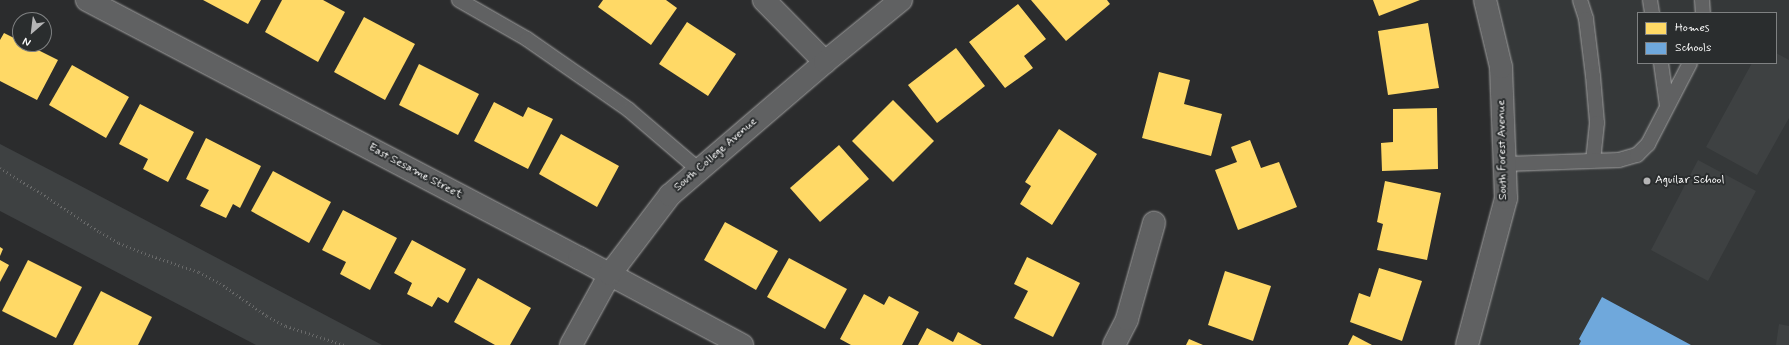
<!DOCTYPE html>
<style>
body{margin:0}
#map{position:relative;width:1789px;height:345px;overflow:hidden;background:#2b2c2d;font-family:Mynerve,sans-serif}
div>[style]{position:absolute}
[style*='--x']{left:calc(var(--x)*1px);top:calc(var(--y)*1px);width:calc(var(--w)*1px);rotate:calc(var(--a)*1deg)}
.built>*{inset:0;background:#353839}
.green>*{inset:0;background:#3e4142}
.homes>*{inset:0;background:#ffd966}
.schools>*{inset:0;background:#6fa8dc}
.path>*{height:2.5px;margin-top:-1.25px;transform-origin:0;background:repeating-linear-gradient(90deg,#686969 0 1px,transparent 0 4px)}
.roads{filter:drop-shadow(0 0 1px #a0a0a0) drop-shadow(0 0 1px #a0a0a0)}
.lane>*{height:14px;margin:-7px;padding:0 7px;transform-origin:7px;border-radius:7px;background:#606162}
.street>*{height:22px;margin:-11px;padding:0 11px;transform-origin:11px;border-radius:11px;background:#606162}
.dots>*{width:11px;height:11px;translate:-50% -50%;box-sizing:border-box;border:2px solid #2a2d2e;border-radius:50%}
span{translate:-50% -50%;white-space:nowrap;text-align:center;line-height:1.15;-webkit-text-stroke:4px #2a2d2e;paint-order:stroke}
.street-label{font-size:12px;color:#fff}
.poi-label{font-size:12px;color:#fff}
.left{translate:0 -50%;text-align:left}
.legend{position:absolute;left:1637px;top:12px;width:140px;height:52px;box-sizing:border-box;background:#2a2d2e;border:1px solid #7f8182;margin:0;padding:5px 7px;list-style:none;font-size:12px;color:#fff}
.legend li{display:flex;align-items:center;gap:8px;height:20px}
.legend b{width:20px;border:1px solid #7f8182}
.north{position:absolute;left:12px;top:12px;width:40px;height:40px;box-sizing:border-box;background:#2a2d2e;border:1px solid #7f8182;border-radius:50%;rotate:208deg;font-size:11px;font-weight:700;line-height:16px;text-align:center;color:#fff}
.north::after{content:'';display:block;margin:auto;width:14px;height:18px;background:#b5b5b6;clip-path:polygon(50% 0,100% 100%,50% 72%,0 100%)}
</style>
<div id="map">
<div class="built">
<i style="clip-path:polygon(evenodd,1485px 0,1789px 0,1789px 345px,1467px 345px,1506px 198px,1485px 0,1638px 13px,1776px 13px,1776px 63px,1638px 63px,1638px 13px)"></i>
</div>
<div class="green">
<i style="clip-path:polygon(1776px 53px,1789px 60px,1789px 118px,1757px 175px,1706px 147px,1752px 63px,1776px 63px)"></i>
<i style="clip-path:polygon(0 144px,77px 184px,382px 345px,256px 345px,0 211px)"></i>
<i style="clip-path:polygon(1698px 160px,1756px 191px,1708px 281px,1651px 250px)"></i>
<i style="clip-path:polygon(1779px 324px,1789px 326px,1789px 345px,1776px 345px)"></i>
</div>
<div class="homes">
<i style="clip-path:polygon(203px 0,261px 0,248px 24px)"></i>
<i style="clip-path:polygon(282px 0,323px 0,345px 12px,318px 62px,265px 32px)"></i>
<i style="clip-path:polygon(603px 0,666px 0,677px 8px,651px 45px,598px 7px)"></i>
<i style="clip-path:polygon(1031px 0,1107px 0,1110px 4px,1066px 41px)"></i>
<i style="clip-path:polygon(1373px 0,1420px 0,1379px 16px)"></i>
<i style="clip-path:polygon(1018px 4px,1046px 39px,1024px 56px,1033px 68px,1005px 88px,969px 42px)"></i>
<i style="clip-path:polygon(364px 17px,415px 44px,385px 100px,334px 72px)"></i>
<i style="clip-path:polygon(687px 22px,736px 54px,708px 96px,659px 64px)"></i>
<i style="clip-path:polygon(1428px 23px,1439px 88px,1388px 95px,1378px 31px)"></i>
<i style="clip-path:polygon(4px 33px,20px 41px,20px 44px,26px 44px,58px 60px,37px 100px,0 81px,0 40px)"></i>
<i style="clip-path:polygon(956px 48px,985px 86px,937px 123px,908px 85px)"></i>
<i style="clip-path:polygon(419px 64px,479px 94px,458px 135px,399px 105px)"></i>
<i style="clip-path:polygon(72px 65px,129px 97px,106px 138px,49px 105px)"></i>
<i style="clip-path:polygon(1159px 72px,1190px 80px,1184px 104px,1222px 114px,1211px 156px,1142px 138px)"></i>
<i style="clip-path:polygon(893px 100px,934px 141px,893px 182px,852px 141px)"></i>
<i style="clip-path:polygon(494px 102px,523px 117px,528px 107px,553px 119px,528px 169px,474px 141px)"></i>
<i style="clip-path:polygon(140px 104px,194px 132px,168px 182px,143px 169px,148px 159px,119px 144px)"></i>
<i style="clip-path:polygon(1437px 108px,1438px 169px,1382px 171px,1381px 143px,1393px 142px,1393px 109px)"></i>
<i style="clip-path:polygon(1059px 129px,1097px 154px,1052px 225px,1020px 204px,1031px 186px,1025px 182px)"></i>
<i style="clip-path:polygon(561px 134px,619px 166px,597px 207px,539px 174px)"></i>
<i style="clip-path:polygon(206px 138px,261px 166px,240px 208px,233px 204px,226px 218px,200px 206px,209px 190px,186px 179px)"></i>
<i style="clip-path:polygon(1250px 140px,1261px 168px,1279px 162px,1297px 207px,1238px 230px,1215px 170px,1237px 162px,1231px 147px)"></i>
<i style="clip-path:polygon(839px 145px,869px 179px,820px 222px,790px 188px)"></i>
<i style="clip-path:polygon(273px 171px,331px 202px,309px 243px,251px 211px)"></i>
<i style="clip-path:polygon(1385px 181px,1441px 193px,1427px 260px,1377px 250px,1383px 224px,1377px 222px)"></i>
<i style="clip-path:polygon(343px 210px,397px 238px,370px 290px,340px 274px,346px 262px,322px 250px)"></i>
<i style="clip-path:polygon(725px 222px,778px 251px,756px 290px,704px 260px)"></i>
<i style="clip-path:polygon(412px 240px,466px 269px,448px 303px,438px 297px,432px 307px,407px 294px,412px 283px,394px 273px)"></i>
<i style="clip-path:polygon(0 247px,3px 249px,0 256px)"></i>
<i style="clip-path:polygon(1027px 257px,1080px 283px,1053px 337px,1014px 318px,1028px 291px,1014px 284px)"></i>
<i style="clip-path:polygon(789px 258px,847px 289px,825px 329px,767px 297px)"></i>
<i style="clip-path:polygon(0 260px,9px 265px,0 282px)"></i>
<i style="clip-path:polygon(28px 260px,82px 287px,56px 338px,2px 311px)"></i>
<i style="clip-path:polygon(1379px 268px,1422px 281px,1402px 341px,1350px 322px,1359px 293px,1370px 297px)"></i>
<i style="clip-path:polygon(1225px 271px,1271px 286px,1253px 341px,1208px 325px)"></i>
<i style="clip-path:polygon(478px 278px,531px 308px,510px 345px,495px 345px,454px 322px)"></i>
<i style="clip-path:polygon(101px 291px,152px 317px,138px 345px,73px 345px)"></i>
<i style="clip-path:polygon(864px 294px,884px 305px,889px 296px,919px 312px,902px 345px,851px 345px,840px 339px)"></i>
<i style="clip-path:polygon(927px 328px,953px 342px,958px 332px,982px 345px,918px 345px)"></i>
<i style="clip-path:polygon(1353px 335px,1372px 345px,1348px 345px)"></i>
<i style="clip-path:polygon(1189px 339px,1203px 345px,1186px 345px)"></i>
</div>
<div class="schools">
<i style="clip-path:polygon(1602px 297px,1691px 345px,1579px 345px,1581px 341px,1579px 339px)"></i>
</div>
<div class="path">
<i style="--x:0;--y:168;--w:48;--a:31.4"></i>
<i style="--x:41;--y:193;--w:71;--a:33.5"></i>
<i style="--x:100;--y:232;--w:22;--a:30"></i>
<i style="--x:119;--y:243;--w:35;--a:22"></i>
<i style="--x:152;--y:256;--w:50;--a:18.8"></i>
<i style="--x:199;--y:272;--w:24;--a:28"></i>
<i style="--x:220;--y:283;--w:57;--a:35.1"></i>
<i style="--x:267;--y:316;--w:21;--a:28"></i>
<i style="--x:286;--y:326;--w:61;--a:18.1"></i>
</div>
<div class="roads">
<div class="lane">
<i style="--x:459;--y:0;--w:78;--a:29.8"></i>
<i style="--x:527;--y:39;--w:124;--a:34.8"></i>
<i style="--x:629;--y:110;--w:92;--a:40.6"></i>
<i style="--x:1580;--y:0;--w:20;--a:72"></i>
<i style="--x:1586;--y:19;--w:57;--a:83"></i>
<i style="--x:1593;--y:76;--w:47;--a:85.1"></i>
<i style="--x:1597;--y:123;--w:37;--a:96"></i>
<i style="--x:1650;--y:0;--w:13;--a:81"></i>
<i style="--x:1702;--y:0;--w:13;--a:86"></i>
<i style="--x:1661;--y:63;--w:43;--a:82.1"></i>
<i style="--x:1506;--y:164;--w:113;--a:-2"></i>
<i style="--x:1619;--y:160;--w:19;--a:-16"></i>
<i style="--x:1637;--y:155;--w:16;--a:-45"></i>
<i style="--x:1648;--y:144;--w:91;--a:-62.6"></i>
</div>
<div class="street">
<i style="--x:87;--y:0;--w:556;--a:27.67"></i>
<i style="--x:579;--y:258;--w:185;--a:28.1"></i>
<i style="--x:764;--y:0;--w:87;--a:45.5"></i>
<i style="--x:571;--y:345;--w:81;--a:-61.2"></i>
<i style="--x:610;--y:274;--w:99;--a:-52.8"></i>
<i style="--x:670;--y:195;--w:204;--a:-40.6"></i>
<i style="--x:825;--y:62;--w:98;--a:-39.2"></i>
<i style="--x:1114;--y:345;--w:29;--a:-63"></i>
<i style="--x:1127;--y:319;--w:100;--a:-74.3"></i>
<i style="--x:1467;--y:345;--w:152;--a:-75.1"></i>
<i style="--x:1506;--y:198;--w:131;--a:-92.2"></i>
<i style="--x:1501;--y:67;--w:69;--a:-103.4"></i>
</div>
</div>
<div class="dots">
<i style="left:1647px;top:181px;background:#b5b5b6"></i>
</div>
<div class="street-label">
<span style="left:1503px;top:150px;rotate:-91deg">South Forest Avenue</span>
<span style="left:716px;top:155px;rotate:-41deg">South College Avenue</span>
<span style="left:415px;top:172px;rotate:28deg">East Sesame Street</span>
</div>
<div class="poi-label">
<span class="left" style="left:1655px;top:181px">Aguilar School</span>
</div>
<ul class="legend">
<li><b style="height:11px;background:#ffd966"></b>Homes</li>
<li><b style="height:11px;background:#6fa8dc"></b>Schools</li>
</ul>
<div class="north">N</div>
</div>
